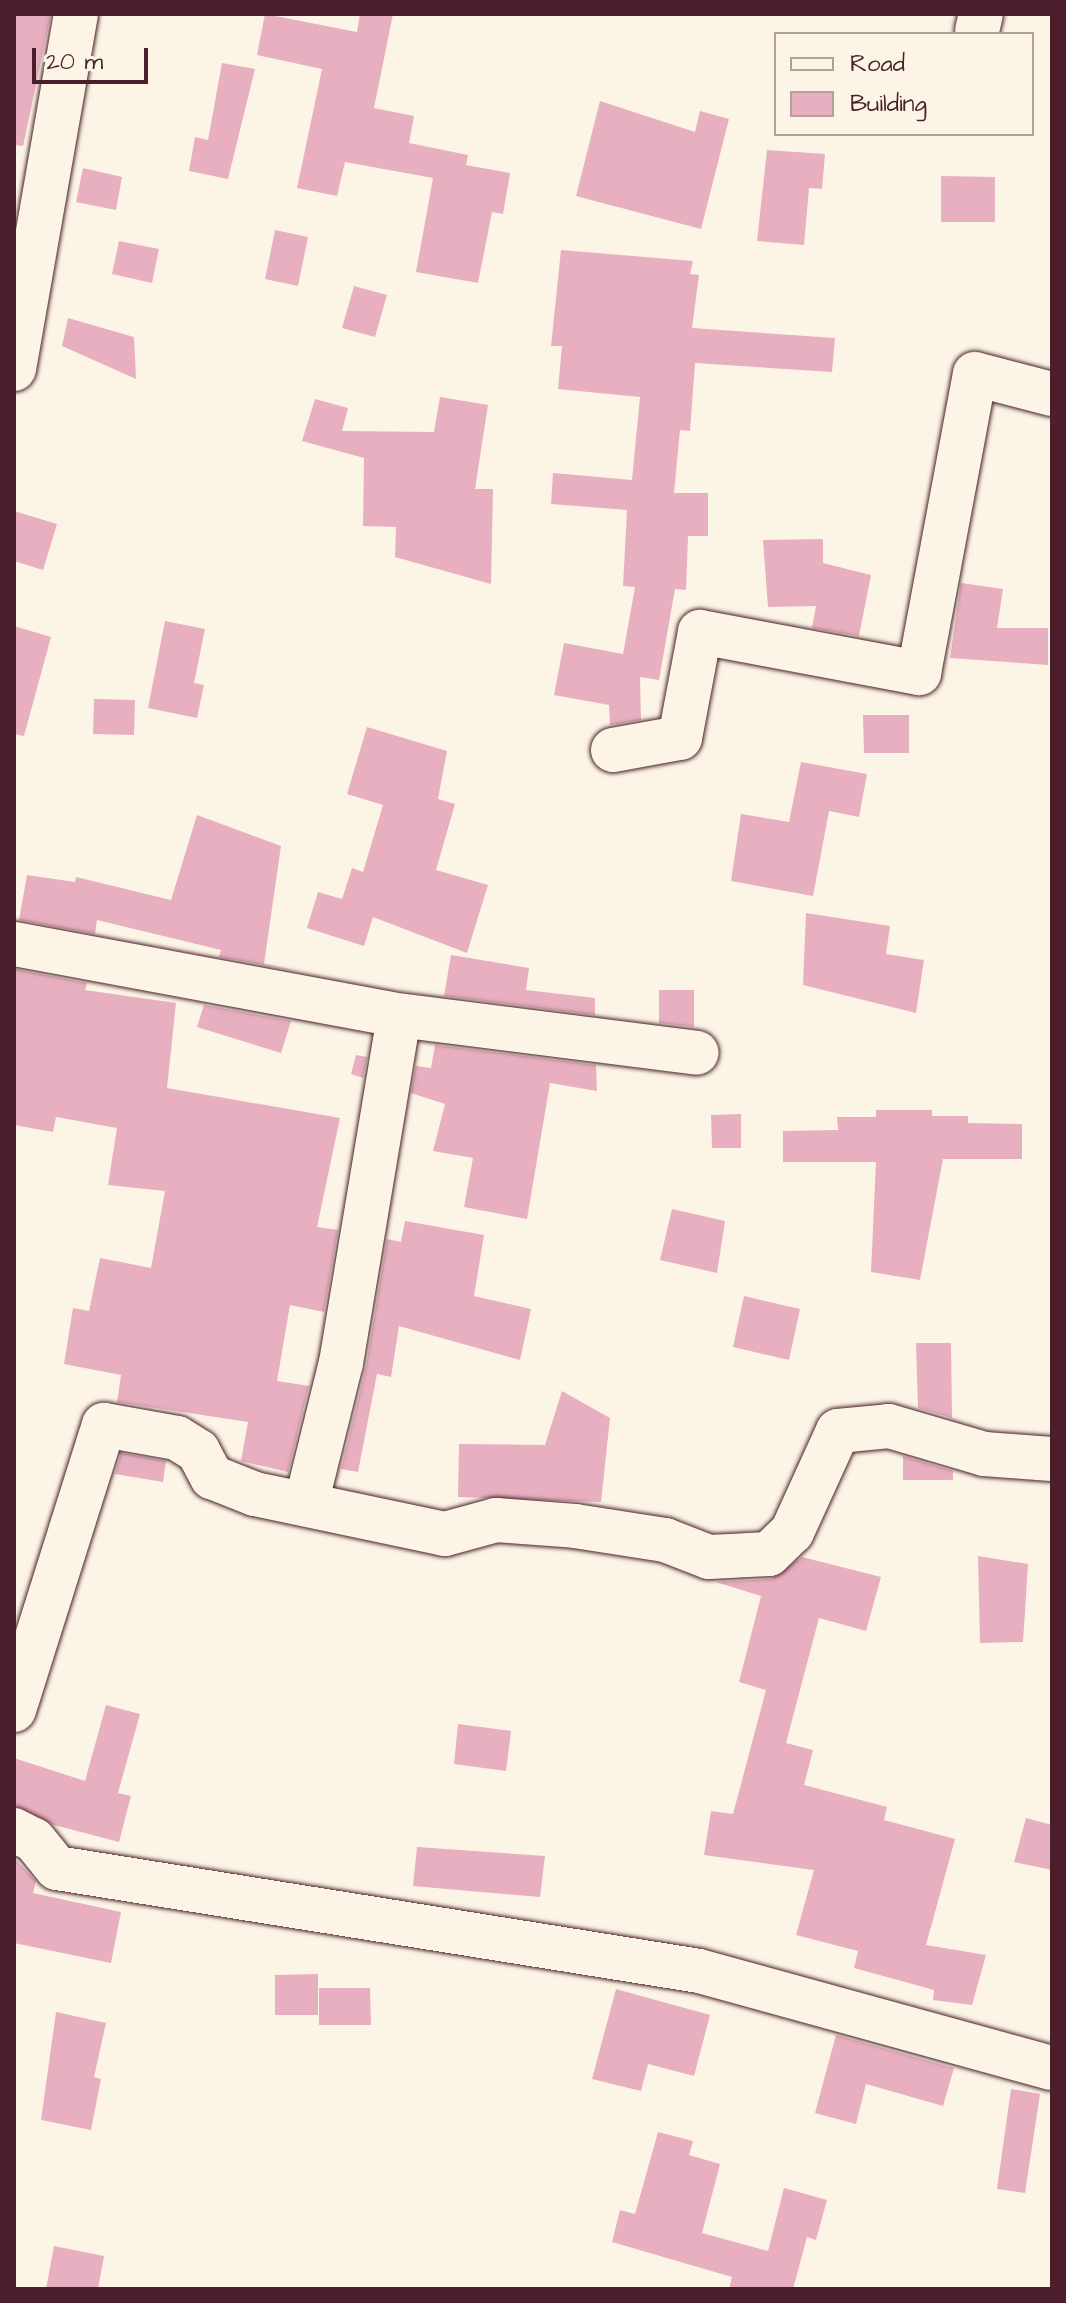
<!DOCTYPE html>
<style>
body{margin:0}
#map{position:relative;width:1066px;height:2303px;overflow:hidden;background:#fcf5e5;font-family:"Architects Daughter",sans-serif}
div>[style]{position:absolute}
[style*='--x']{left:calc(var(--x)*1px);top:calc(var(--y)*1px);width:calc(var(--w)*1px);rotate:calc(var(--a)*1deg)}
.building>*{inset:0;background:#e8afc0}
.roads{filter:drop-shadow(0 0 2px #4a1f2b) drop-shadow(0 0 2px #4a1f2b)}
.minor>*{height:44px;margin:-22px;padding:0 22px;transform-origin:22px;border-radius:22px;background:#fcf5e5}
span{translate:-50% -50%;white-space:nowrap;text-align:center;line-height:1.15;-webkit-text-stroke:7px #fcf5e5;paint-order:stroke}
.frame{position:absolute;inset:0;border:16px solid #4a1f2b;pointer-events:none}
.legend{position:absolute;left:774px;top:32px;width:260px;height:104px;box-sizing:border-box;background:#fcf5e5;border:2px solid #b59f9b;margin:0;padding:10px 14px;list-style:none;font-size:24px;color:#4a1f2b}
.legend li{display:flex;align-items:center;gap:16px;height:40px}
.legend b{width:40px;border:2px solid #b59f9b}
.scale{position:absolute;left:32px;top:48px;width:116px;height:36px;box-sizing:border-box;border:4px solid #4a1f2b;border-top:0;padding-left:10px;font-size:24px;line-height:28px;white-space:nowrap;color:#4a1f2b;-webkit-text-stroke:6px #fcf5e5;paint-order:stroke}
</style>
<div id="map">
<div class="building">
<i style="clip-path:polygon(14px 14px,51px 14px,23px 146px,14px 145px)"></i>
<i style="clip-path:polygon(265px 14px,357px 32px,360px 14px,393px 14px,374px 108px,414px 116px,409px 143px,468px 155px,466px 165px,510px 173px,503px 214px,492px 212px,478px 283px,416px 272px,433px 178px,345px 162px,337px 196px,297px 188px,322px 69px,257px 55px)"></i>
<i style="clip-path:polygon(222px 63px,255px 69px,228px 179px,189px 171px,195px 137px,208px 140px)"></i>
<i style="clip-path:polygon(600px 101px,695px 132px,700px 111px,729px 119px,701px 229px,576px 196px)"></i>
<i style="clip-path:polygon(767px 150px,825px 154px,822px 189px,809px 188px,804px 245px,757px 241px)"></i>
<i style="clip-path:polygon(83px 168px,122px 177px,116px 210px,76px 202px)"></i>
<i style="clip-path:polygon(941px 176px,995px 177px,995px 222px,941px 222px)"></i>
<i style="clip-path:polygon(275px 230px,308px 237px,298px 286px,265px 279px)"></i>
<i style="clip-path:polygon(119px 241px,159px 249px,152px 283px,112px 274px)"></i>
<i style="clip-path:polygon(561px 250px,693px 261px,690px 274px,699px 275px,692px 328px,835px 338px,832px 372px,695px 363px,690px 431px,680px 430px,674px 493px,708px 493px,708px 536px,688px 536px,686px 590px,675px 589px,659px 680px,640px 677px,641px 720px,610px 725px,609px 705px,554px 695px,564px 643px,623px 654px,635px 587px,623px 586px,627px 510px,551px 504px,553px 473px,632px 480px,640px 397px,558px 389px,562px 346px,551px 346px)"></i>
<i style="clip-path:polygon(354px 286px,387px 295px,375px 337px,342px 328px)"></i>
<i style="clip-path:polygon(68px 318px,134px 337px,136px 379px,62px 346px)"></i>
<i style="clip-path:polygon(440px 397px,488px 405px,475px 489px,493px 489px,491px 584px,395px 557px,396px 527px,363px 526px,364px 458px,302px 441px,315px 399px,348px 408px,342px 431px,434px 432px)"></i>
<i style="clip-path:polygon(14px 511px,57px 524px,43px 570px,14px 561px)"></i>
<i style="clip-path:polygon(823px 539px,823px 563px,871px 575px,859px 636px,812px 628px,816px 606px,768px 607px,763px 540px)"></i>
<i style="clip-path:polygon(961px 583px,1003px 589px,997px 628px,1048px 628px,1048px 665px,950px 658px)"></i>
<i style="clip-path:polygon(165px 621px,205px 629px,194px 683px,204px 685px,197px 718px,148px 708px)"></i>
<i style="clip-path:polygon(14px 626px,51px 637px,24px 736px,14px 734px)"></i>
<i style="clip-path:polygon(94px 699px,135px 700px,134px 735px,93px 734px)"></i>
<i style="clip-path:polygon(863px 715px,909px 715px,909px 753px,864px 753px)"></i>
<i style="clip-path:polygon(367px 727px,447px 751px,438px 799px,455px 804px,436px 870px,488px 885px,467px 953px,373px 917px,364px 946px,307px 928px,318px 892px,342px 899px,352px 868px,363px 872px,383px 805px,347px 794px)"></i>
<i style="clip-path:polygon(801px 762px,867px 774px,859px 817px,829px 811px,813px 896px,731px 881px,741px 814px,789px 822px)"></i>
<i style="clip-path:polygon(197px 815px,281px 846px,264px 964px,304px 972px,219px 957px,221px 950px,97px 920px,95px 934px,19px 920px,27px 875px,75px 882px,76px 877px,171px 900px)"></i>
<i style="clip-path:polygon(806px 913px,890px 926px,886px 954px,924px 960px,916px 1013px,803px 985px)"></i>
<i style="clip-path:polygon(451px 955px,529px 968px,526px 990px,595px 998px,595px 1015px,444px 996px)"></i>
<i style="clip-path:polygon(14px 969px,87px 983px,85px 990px,176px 1003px,167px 1088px,340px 1118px,317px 1227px,338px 1230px,324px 1312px,290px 1305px,277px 1381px,309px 1386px,288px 1472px,241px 1461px,248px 1422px,117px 1402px,121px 1375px,64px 1364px,73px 1308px,89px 1311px,100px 1258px,151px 1268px,165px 1191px,108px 1185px,117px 1128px,56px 1117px,53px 1132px,14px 1125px)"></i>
<i style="clip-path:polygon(659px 990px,694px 990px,694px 1027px,659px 1023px)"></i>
<i style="clip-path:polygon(204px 1005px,291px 1021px,281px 1053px,197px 1027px)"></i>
<i style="clip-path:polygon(435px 1045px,596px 1065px,597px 1091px,550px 1083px,527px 1219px,464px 1207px,473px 1158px,433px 1151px,445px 1104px,411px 1093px,416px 1066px,431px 1068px)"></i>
<i style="clip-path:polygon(356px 1055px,367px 1057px,363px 1078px,351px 1074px)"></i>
<i style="clip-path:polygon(876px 1110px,932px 1110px,932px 1116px,968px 1116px,968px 1123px,1022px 1124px,1022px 1159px,943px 1159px,920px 1280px,871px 1272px,876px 1162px,783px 1162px,783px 1131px,838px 1130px,837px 1117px,876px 1117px)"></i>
<i style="clip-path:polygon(741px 1114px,741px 1148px,712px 1148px,711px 1115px)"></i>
<i style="clip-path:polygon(672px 1209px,725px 1221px,717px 1273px,660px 1260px)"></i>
<i style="clip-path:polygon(405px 1221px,484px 1235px,474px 1296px,531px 1309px,520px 1360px,399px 1326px,391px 1377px,377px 1374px,358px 1472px,341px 1469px,366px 1367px,387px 1239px,401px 1242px)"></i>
<i style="clip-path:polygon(744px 1296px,800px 1309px,789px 1360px,733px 1347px)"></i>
<i style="clip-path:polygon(916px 1343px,951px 1343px,952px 1418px,918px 1408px)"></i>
<i style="clip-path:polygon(562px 1391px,610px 1418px,601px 1502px,458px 1497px,459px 1444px,545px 1445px)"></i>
<i style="clip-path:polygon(121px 1453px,166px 1461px,163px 1482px,115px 1474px)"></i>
<i style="clip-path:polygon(903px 1456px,953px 1471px,953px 1480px,903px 1480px)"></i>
<i style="clip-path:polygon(978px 1556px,1028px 1564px,1023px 1642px,980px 1643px)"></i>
<i style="clip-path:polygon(802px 1557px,881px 1577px,866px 1631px,819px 1618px,786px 1743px,813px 1750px,804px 1785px,887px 1807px,884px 1820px,955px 1839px,926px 1945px,986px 1955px,972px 2005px,933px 2000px,934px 1990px,854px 1968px,858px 1951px,796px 1935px,814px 1870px,704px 1855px,711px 1811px,733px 1814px,766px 1690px,739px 1682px,761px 1596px,716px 1582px,771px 1579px)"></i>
<i style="clip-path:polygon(106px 1705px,140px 1714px,118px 1793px,131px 1796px,119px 1842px,54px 1825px,14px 1805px,14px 1758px,85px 1781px)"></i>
<i style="clip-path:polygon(458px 1724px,511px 1731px,506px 1771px,454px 1764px)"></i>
<i style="clip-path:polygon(1026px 1818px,1052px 1825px,1052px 1870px,1014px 1862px)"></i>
<i style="clip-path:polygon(417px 1847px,545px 1856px,540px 1897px,413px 1886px)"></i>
<i style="clip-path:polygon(14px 1858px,36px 1881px,33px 1893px,121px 1912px,111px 1963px,14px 1943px)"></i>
<i style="clip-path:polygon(318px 1974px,318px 2015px,275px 2015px,275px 1975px)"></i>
<i style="clip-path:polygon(319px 1988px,370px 1988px,371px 2025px,319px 2025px)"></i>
<i style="clip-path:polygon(616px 1989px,710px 2015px,694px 2076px,648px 2064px,641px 2091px,592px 2079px)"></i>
<i style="clip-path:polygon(56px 2012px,106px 2023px,94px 2077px,101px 2079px,91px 2130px,41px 2120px)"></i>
<i style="clip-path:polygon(836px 2035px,954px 2068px,943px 2106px,866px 2084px,856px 2124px,815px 2113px)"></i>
<i style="clip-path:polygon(1011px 2089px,1040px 2094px,1025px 2193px,997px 2189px)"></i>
<i style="clip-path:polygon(658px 2132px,693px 2141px,689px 2155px,720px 2164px,702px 2233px,768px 2251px,784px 2188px,827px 2200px,816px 2240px,807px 2237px,793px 2289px,729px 2289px,732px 2277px,612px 2242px,620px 2210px,635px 2214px)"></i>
<i style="clip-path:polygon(54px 2246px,104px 2256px,98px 2289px,46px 2289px)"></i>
</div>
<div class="roads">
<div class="minor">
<i style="--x:977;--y:31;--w:17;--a:-77"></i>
<i style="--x:14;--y:369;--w:360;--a:-80.1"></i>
<i style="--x:613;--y:750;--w:68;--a:-10.2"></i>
<i style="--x:680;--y:738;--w:108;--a:-79.3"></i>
<i style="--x:700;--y:632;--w:223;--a:10.6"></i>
<i style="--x:919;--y:673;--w:304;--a:-79.4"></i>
<i style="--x:975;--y:374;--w:80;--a:14.6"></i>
<i style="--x:14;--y:944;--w:382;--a:10.5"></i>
<i style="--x:390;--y:1014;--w:309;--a:7.2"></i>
<i style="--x:306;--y:1504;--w:145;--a:-76.1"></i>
<i style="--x:341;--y:1363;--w:352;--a:-80.5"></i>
<i style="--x:14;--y:1710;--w:299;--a:-72.5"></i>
<i style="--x:104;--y:1425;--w:74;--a:10.1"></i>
<i style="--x:177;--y:1438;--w:25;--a:32"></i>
<i style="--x:198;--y:1451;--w:30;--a:62"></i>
<i style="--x:212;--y:1477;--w:46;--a:21.6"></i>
<i style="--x:255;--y:1494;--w:194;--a:11.9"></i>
<i style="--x:445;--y:1534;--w:53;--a:-15.4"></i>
<i style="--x:496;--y:1520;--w:79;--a:4.3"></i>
<i style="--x:575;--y:1526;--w:91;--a:8.8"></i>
<i style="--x:665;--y:1540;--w:47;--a:21.1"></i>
<i style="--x:709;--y:1557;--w:60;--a:-2.9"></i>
<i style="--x:769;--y:1554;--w:32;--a:-44"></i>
<i style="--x:792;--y:1532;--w:111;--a:-65.5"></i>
<i style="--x:838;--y:1431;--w:51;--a:-5.6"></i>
<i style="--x:889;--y:1426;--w:99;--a:16.4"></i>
<i style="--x:984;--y:1454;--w:68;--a:4.2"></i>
<i style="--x:14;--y:1830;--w:22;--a:27"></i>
<i style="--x:34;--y:1840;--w:36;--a:51"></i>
<i style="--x:57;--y:1868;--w:650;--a:9.11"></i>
<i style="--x:699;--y:1971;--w:366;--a:15.4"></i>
</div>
</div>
<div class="frame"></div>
<ul class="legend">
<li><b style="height:10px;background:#fcf5e5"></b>Road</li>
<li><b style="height:22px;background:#e8afc0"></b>Building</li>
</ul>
<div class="scale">20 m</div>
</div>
